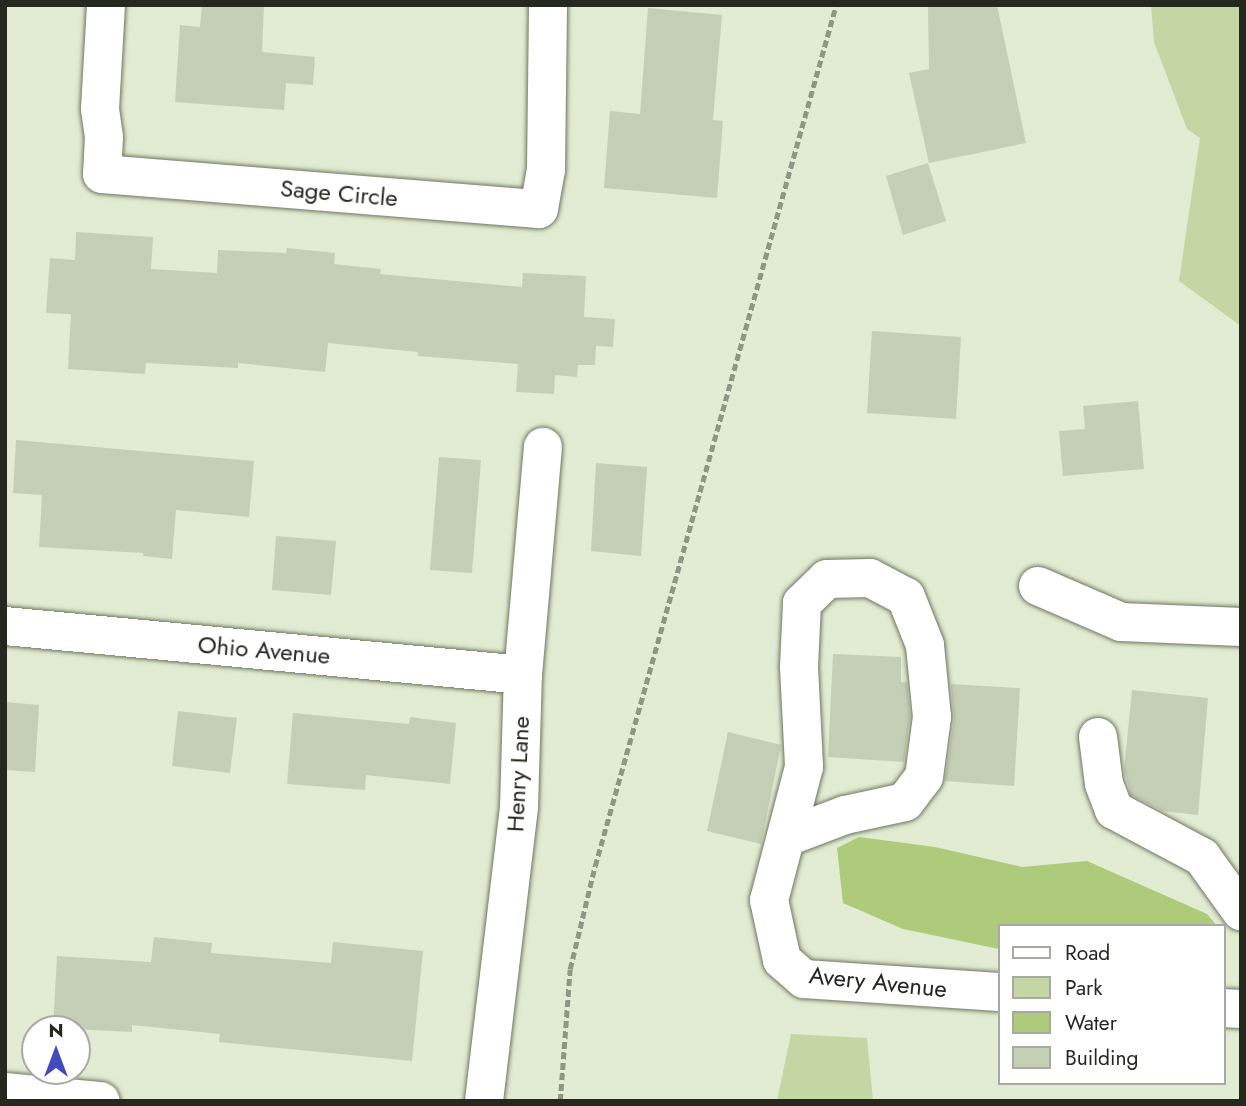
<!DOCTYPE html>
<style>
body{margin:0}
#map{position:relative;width:1246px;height:1106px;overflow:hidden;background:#e1ecd2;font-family:Jost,sans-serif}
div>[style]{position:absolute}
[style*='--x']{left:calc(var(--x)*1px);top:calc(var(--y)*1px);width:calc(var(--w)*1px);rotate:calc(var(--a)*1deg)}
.green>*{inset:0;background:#c3d6a4}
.water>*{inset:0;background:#aecb7b}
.building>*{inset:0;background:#c5cfb6}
.path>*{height:4.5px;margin-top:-2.25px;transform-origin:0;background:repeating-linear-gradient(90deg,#8f9784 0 7px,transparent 0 10.5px)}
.roads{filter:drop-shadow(0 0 2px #6e7760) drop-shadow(0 0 2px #6e7760)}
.minor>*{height:38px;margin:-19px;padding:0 19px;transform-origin:19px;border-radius:19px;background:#fff}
span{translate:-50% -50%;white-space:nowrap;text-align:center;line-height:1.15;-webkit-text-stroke:5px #fff;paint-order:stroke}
.street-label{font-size:24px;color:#24281e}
.frame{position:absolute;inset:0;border:7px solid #24281e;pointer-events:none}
.legend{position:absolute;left:998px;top:924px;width:228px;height:161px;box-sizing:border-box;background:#fff;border:2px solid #a7a9a5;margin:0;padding:9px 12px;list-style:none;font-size:21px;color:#24281e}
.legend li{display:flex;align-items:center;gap:14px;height:35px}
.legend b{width:35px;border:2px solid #a7a9a5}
.north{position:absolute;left:21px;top:1015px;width:70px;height:70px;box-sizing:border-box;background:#fff;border:2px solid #a7a9a5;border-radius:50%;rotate:0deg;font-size:19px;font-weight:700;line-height:28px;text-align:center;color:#24281e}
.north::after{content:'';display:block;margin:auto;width:24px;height:32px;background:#434abe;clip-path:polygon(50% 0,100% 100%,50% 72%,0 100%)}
</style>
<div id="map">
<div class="green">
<i style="clip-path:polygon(1151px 5px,1241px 5px,1241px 326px,1179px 281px,1200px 138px,1187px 129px,1154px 42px)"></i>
<i style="clip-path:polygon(791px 1034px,867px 1038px,873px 1101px,777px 1101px)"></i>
</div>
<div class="water">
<i style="clip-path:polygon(859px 837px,935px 847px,1022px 867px,1087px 861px,1207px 914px,1217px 926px,999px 926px,999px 949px,903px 929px,843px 903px,837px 848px)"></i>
</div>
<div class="building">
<i style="clip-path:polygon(202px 5px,264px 5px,262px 52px,315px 57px,313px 85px,286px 83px,284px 110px,175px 102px,180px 25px,200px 27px)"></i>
<i style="clip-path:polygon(928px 5px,997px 5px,1026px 143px,929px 163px,909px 73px,929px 69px)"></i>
<i style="clip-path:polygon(648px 8px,722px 15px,713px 120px,723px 121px,717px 198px,604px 188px,610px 111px,640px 114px)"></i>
<i style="clip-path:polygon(928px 163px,946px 221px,903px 235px,886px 176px)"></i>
<i style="clip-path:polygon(76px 232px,153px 237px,151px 269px,217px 273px,218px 250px,286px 253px,287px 248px,335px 253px,334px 264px,381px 269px,380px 274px,522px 287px,523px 273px,586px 276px,584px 317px,615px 319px,613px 347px,596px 346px,595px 365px,578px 365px,577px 377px,555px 375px,554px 394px,516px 392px,518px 364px,418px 356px,418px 352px,328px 343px,325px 372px,238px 363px,238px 368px,146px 363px,145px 374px,68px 369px,71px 314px,46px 313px,50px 258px,75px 260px)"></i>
<i style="clip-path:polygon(872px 331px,961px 337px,956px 419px,867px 413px)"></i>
<i style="clip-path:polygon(1138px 401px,1144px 469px,1063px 476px,1059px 431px,1085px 429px,1083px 406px)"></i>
<i style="clip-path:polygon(16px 440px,254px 461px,249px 517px,176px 510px,172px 559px,143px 556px,143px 553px,39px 547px,42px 495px,13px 493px)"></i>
<i style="clip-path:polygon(439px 457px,481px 460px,472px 573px,430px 570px)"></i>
<i style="clip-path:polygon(596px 463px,647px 467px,641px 556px,591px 551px)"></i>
<i style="clip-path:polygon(276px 536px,336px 541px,331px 595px,272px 590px)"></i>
<i style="clip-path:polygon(833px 654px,901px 657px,901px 682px,907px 682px,910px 717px,904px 762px,828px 757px)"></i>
<i style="clip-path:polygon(951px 684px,1020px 688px,1014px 786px,945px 781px,954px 720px)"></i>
<i style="clip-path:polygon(1132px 690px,1208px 698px,1198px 815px,1163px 811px,1131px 795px,1124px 770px)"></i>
<i style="clip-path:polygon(5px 702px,39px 705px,35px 772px,5px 770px)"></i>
<i style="clip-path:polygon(178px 711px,237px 718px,230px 773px,172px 766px)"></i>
<i style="clip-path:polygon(293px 713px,409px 724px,410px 717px,456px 723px,450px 784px,366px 775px,365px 790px,287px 784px)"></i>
<i style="clip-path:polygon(728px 732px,781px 745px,761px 844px,707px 831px)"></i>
<i style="clip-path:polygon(154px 937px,212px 943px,211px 953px,331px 963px,333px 942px,423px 951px,412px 1061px,219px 1042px,220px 1034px,132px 1025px,132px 1032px,53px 1028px,57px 956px,151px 962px)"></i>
</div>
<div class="path">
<i style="--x:560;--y:1101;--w:132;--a:-85.7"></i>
<i style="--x:570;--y:969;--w:106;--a:-76.4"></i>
<i style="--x:595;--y:866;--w:894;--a:-74.36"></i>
</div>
<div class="roads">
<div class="minor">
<i style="--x:106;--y:5;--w:104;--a:93.3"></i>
<i style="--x:100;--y:109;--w:28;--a:82"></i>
<i style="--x:104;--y:137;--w:37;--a:93"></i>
<i style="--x:102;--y:174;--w:438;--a:4.6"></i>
<i style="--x:539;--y:209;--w:40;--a:-80"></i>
<i style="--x:546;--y:170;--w:165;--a:-89.3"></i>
<i style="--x:1038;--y:586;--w:90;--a:23.4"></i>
<i style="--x:1121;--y:622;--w:120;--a:2.4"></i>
<i style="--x:5;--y:626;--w:520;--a:5.4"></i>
<i style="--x:1098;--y:737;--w:47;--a:82.7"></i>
<i style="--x:1104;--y:784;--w:28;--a:69"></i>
<i style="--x:1114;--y:810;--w:100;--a:28.1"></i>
<i style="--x:1202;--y:857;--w:67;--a:54.2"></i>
<i style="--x:787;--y:837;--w:62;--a:-20.8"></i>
<i style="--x:845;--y:815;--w:61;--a:-12.2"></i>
<i style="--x:905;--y:802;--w:31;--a:-53"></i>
<i style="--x:924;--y:777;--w:61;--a:-82.4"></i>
<i style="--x:932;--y:717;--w:72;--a:-95.6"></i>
<i style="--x:925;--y:645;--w:52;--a:-111.6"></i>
<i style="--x:906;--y:597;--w:41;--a:-152.2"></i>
<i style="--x:870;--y:578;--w:43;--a:178.7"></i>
<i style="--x:827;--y:579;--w:35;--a:136"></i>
<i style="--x:802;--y:603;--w:64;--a:92.7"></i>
<i style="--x:799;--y:667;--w:100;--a:87.1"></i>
<i style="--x:804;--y:767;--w:138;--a:104.7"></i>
<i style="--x:769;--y:900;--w:61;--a:77.8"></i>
<i style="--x:782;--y:960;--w:29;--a:41"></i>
<i style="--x:804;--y:979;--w:195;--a:3.8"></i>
<i style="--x:1223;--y:1008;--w:18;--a:3"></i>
<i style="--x:5;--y:1092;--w:96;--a:5.4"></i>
<i style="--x:484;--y:1101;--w:296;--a:-83.2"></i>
<i style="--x:519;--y:807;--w:132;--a:-88.3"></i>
<i style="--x:523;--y:675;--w:229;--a:-85"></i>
</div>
</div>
<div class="street-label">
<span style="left:339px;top:193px;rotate:5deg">Sage Circle</span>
<span style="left:264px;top:650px;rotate:5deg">Ohio Avenue</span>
<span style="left:518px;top:774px;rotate:-87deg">Henry Lane</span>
<span style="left:878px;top:982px;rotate:6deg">Avery Avenue</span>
</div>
<div class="frame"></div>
<ul class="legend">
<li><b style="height:9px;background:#fff"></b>Road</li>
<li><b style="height:19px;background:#c3d6a4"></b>Park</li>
<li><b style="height:19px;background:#aecb7b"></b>Water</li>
<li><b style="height:19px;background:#c5cfb6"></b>Building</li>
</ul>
<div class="north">N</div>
</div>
